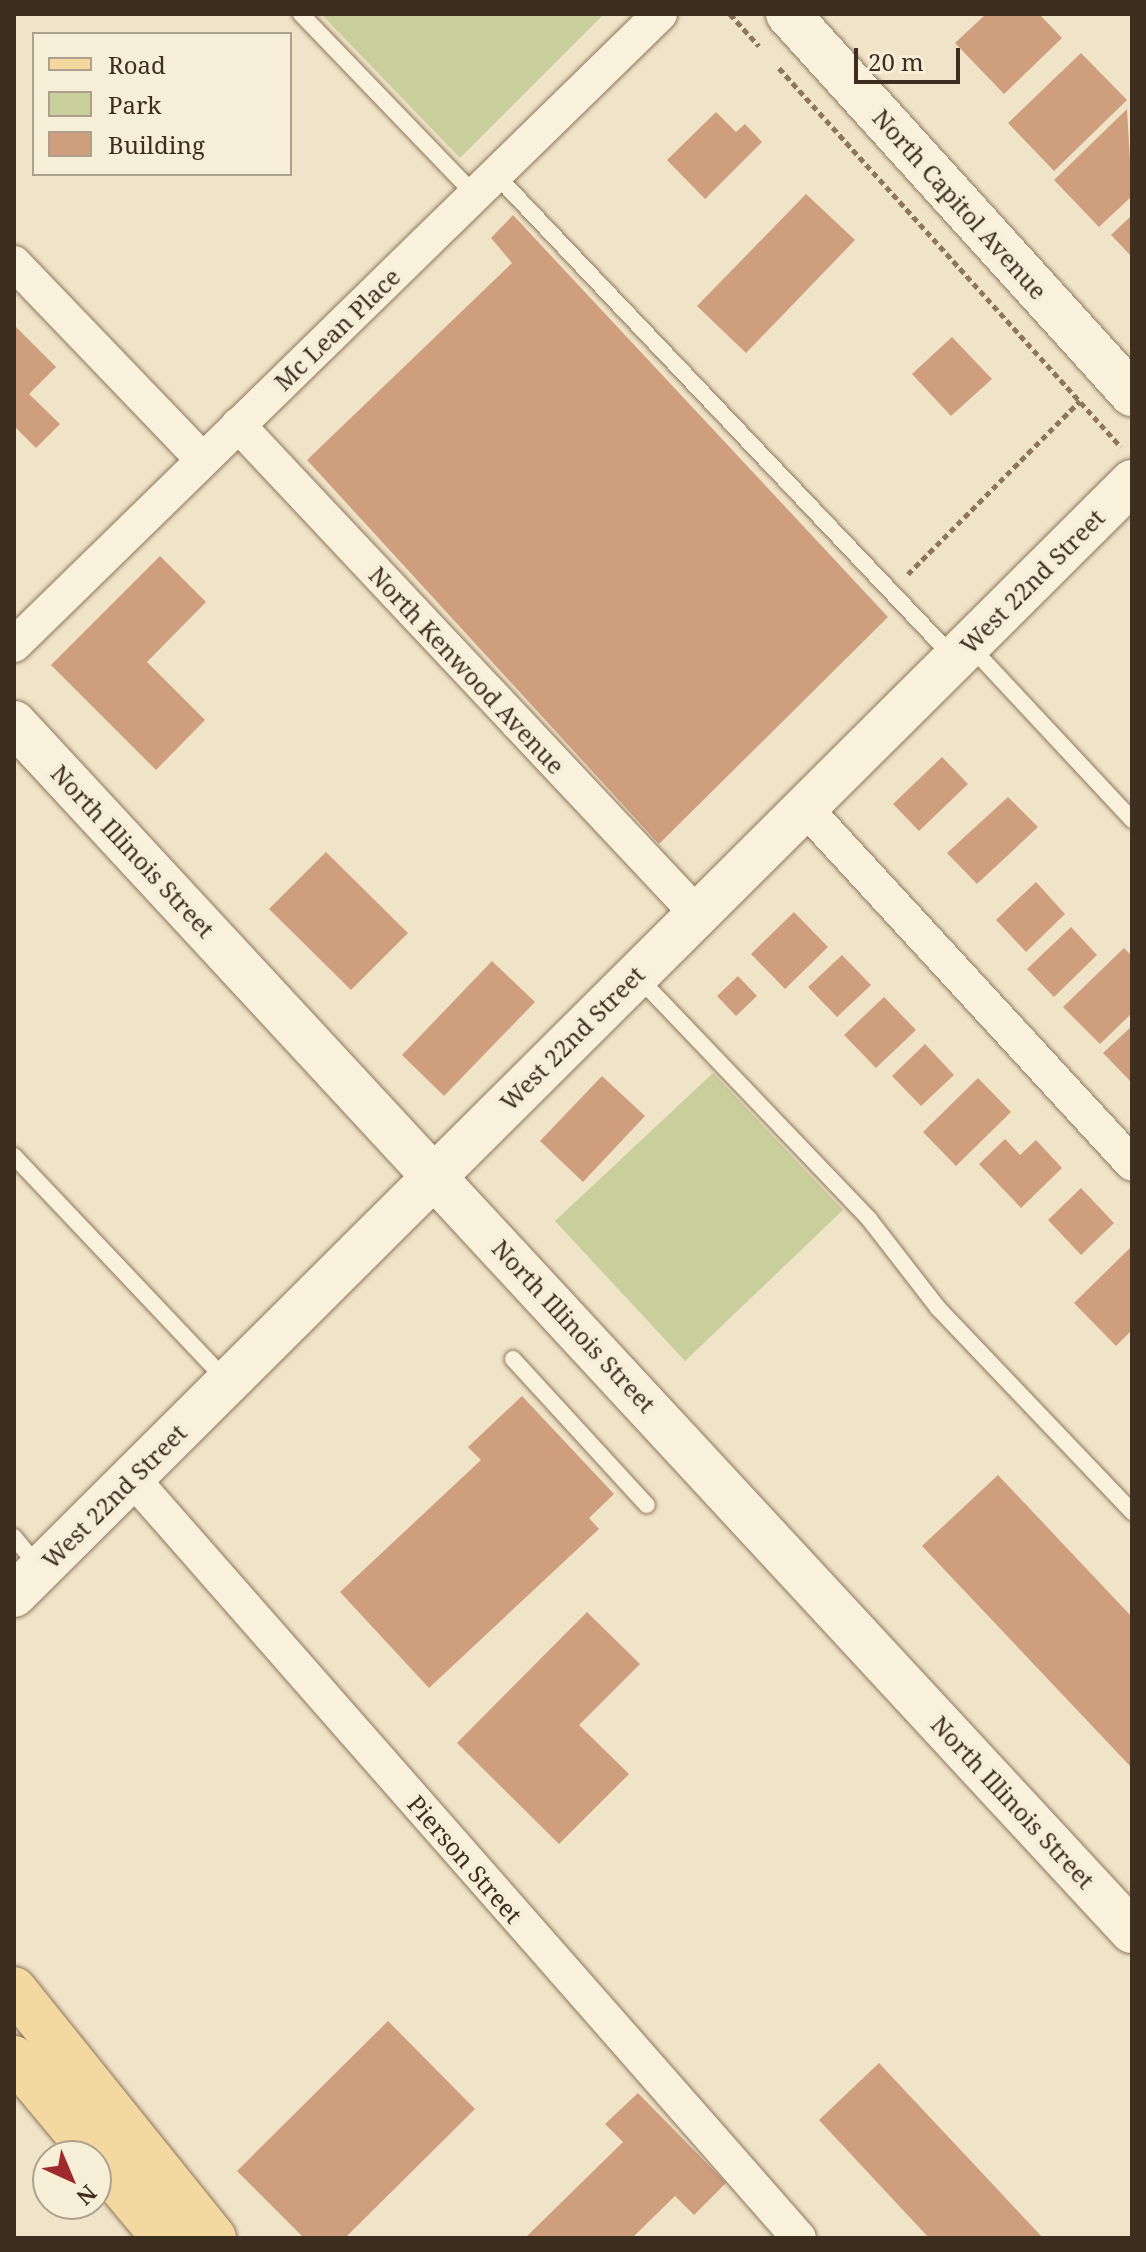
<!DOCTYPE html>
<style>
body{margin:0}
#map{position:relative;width:1146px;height:2252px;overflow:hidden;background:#f0e4c8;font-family:"Noto Serif",serif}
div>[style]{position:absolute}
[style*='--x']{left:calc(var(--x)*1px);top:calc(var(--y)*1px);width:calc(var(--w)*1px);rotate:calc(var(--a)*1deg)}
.green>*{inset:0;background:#c9cf9b}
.building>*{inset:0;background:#cf9f7d}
.path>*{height:5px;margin-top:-2.5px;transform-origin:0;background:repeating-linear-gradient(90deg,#8d765c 0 6px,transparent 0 10px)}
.roads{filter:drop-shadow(0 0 2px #8d765c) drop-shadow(0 0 2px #8d765c)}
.lane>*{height:16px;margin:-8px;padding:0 8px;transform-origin:8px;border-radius:8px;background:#faf1dc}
.street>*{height:34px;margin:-17px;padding:0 17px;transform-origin:17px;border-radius:17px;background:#faf1dc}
.secondary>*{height:44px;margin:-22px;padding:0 22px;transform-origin:22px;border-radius:22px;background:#faf1dc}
.primary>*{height:44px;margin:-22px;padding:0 22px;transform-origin:22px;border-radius:22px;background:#f3d9a0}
span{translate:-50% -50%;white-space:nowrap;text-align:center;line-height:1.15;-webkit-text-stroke:8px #f7eed8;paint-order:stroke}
.street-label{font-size:24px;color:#3d2e20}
.frame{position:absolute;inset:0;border:16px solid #3d2e20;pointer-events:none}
.legend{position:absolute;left:32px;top:32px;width:260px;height:144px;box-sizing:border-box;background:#f7eed8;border:2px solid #ada18e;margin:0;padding:10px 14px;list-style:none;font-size:24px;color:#3d2e20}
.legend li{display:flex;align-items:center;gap:16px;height:40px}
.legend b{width:40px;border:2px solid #ada18e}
.north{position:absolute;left:32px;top:2140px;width:80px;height:80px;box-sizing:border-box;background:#f7eed8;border:2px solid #ada18e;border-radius:50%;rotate:136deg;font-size:22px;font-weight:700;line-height:32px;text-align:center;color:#3d2e20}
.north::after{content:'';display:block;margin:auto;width:28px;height:36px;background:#9e2a2b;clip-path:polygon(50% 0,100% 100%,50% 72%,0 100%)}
.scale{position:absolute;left:854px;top:48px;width:106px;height:36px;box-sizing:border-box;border:4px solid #3d2e20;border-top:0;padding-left:10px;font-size:24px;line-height:28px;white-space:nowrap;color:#3d2e20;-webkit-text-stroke:6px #f7eed8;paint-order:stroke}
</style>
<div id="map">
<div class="green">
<i style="clip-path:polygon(321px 14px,604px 14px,460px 158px)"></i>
<i style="clip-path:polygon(713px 1073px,843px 1210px,685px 1361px,555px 1221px)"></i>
</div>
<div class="building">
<i style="clip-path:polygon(986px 14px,1039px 14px,1062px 38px,1004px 94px,955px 43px)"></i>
<i style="clip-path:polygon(1081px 53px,1127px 100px,1054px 171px,1008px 123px)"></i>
<i style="clip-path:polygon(1127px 109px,1132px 196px,1099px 227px,1054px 180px)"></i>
<i style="clip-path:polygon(716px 112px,736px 132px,745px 124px,762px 142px,705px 199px,667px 160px)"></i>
<i style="clip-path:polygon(806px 194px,855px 240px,746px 353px,697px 306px)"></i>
<i style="clip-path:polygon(513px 215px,888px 617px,659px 844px,307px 460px,512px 263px,491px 238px)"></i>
<i style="clip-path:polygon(1132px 215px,1132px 257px,1111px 235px)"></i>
<i style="clip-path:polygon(14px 325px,56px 367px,29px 394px,60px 424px,36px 448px,14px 426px)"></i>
<i style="clip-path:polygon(952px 337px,992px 379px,951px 416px,912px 374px)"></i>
<i style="clip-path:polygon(160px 556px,206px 602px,147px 662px,205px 720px,156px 770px,51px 665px)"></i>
<i style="clip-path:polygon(942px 757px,968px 784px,919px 831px,893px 804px)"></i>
<i style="clip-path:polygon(1008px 797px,1038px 827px,977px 884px,947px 853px)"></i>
<i style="clip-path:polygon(326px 852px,408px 933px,351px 990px,269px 909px)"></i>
<i style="clip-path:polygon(1036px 882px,1065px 914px,1026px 952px,996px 920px)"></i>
<i style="clip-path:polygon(794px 912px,828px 947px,785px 989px,751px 954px)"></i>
<i style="clip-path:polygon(1071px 927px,1097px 955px,1054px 997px,1027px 969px)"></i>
<i style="clip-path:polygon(1124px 948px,1132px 956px,1132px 1013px,1100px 1044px,1063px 1007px)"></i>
<i style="clip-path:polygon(842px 955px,871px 985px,837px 1017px,808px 987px)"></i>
<i style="clip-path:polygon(492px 961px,535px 1002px,444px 1096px,402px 1055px)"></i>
<i style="clip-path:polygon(738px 976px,757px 996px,736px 1016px,717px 996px)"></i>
<i style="clip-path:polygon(884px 997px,916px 1030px,876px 1068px,844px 1035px)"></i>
<i style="clip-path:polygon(1132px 1026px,1132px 1083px,1103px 1053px)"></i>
<i style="clip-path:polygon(925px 1044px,954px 1075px,921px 1106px,892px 1076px)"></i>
<i style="clip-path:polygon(602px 1076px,645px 1116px,583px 1182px,540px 1141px)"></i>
<i style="clip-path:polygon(978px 1078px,1011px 1112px,956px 1166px,923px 1132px)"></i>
<i style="clip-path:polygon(1005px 1139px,1020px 1155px,1036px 1140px,1062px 1168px,1021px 1208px,979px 1164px)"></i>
<i style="clip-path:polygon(1081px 1188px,1114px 1223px,1081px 1255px,1048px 1220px)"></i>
<i style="clip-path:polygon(1132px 1246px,1132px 1330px,1116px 1346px,1074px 1303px)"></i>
<i style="clip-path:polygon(522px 1396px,614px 1494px,589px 1518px,599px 1529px,429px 1688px,340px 1592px,481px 1460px,468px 1447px)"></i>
<i style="clip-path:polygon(998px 1475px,1132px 1617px,1130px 1766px,922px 1546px)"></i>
<i style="clip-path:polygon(587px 1612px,640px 1664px,579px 1725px,629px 1774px,559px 1844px,457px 1743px)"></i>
<i style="clip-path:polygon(388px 2021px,475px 2109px,345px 2238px,304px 2238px,237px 2171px)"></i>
<i style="clip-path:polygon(879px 2063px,1043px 2238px,929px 2238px,819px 2120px)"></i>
<i style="clip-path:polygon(638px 2093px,726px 2183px,694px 2215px,675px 2196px,632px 2238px,525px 2238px,623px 2142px,605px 2124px)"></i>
</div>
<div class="path">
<i style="--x:730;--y:14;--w:43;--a:47.8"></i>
<i style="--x:779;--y:68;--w:510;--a:47.94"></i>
<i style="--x:908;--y:574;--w:244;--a:-45.2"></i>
</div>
<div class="roads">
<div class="lane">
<i style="--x:301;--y:14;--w:252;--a:46.1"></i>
<i style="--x:496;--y:175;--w:666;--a:46.52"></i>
<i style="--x:970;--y:646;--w:238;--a:47"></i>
<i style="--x:637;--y:976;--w:336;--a:46.3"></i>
<i style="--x:869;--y:1219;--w:113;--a:52.2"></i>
<i style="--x:938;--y:1308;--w:282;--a:46.4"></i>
<i style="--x:14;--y:1156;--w:311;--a:46.6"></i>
<i style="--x:513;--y:1359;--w:198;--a:47.5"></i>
<i style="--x:14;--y:1537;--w:40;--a:51"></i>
</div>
<div class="street">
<i style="--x:14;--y:263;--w:272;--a:46.2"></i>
<i style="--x:238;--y:425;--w:671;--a:46.81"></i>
<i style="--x:14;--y:645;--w:903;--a:-44.33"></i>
<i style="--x:805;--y:808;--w:483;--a:47.4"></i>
<i style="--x:132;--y:1478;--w:1011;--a:48.73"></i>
</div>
<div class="secondary">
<i style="--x:788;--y:14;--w:513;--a:47.85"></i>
<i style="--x:14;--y:723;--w:1646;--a:47.22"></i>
<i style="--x:14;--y:1595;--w:1578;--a:-44.87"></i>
</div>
<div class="primary">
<i style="--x:14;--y:1989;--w:319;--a:51.2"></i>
<i style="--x:14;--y:2058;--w:234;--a:50.2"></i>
</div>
</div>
<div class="street-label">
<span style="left:960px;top:204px;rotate:48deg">North Capitol Avenue</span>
<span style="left:337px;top:329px;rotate:-44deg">Mc Lean Place</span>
<span style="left:1032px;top:581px;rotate:-45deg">West 22nd Street</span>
<span style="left:467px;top:670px;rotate:47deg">North Kenwood Avenue</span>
<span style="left:133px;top:851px;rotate:47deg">North Illinois Street</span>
<span style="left:572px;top:1038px;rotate:-45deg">West 22nd Street</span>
<span style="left:574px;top:1326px;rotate:47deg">North Illinois Street</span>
<span style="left:114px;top:1496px;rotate:-45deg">West 22nd Street</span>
<span style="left:1013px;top:1802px;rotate:47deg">North Illinois Street</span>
<span style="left:465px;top:1859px;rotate:49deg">Pierson Street</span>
</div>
<div class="frame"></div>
<ul class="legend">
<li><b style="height:10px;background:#f3d9a0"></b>Road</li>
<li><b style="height:22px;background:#c9cf9b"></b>Park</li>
<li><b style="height:22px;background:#cf9f7d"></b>Building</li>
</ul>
<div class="north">N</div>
<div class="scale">20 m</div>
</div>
